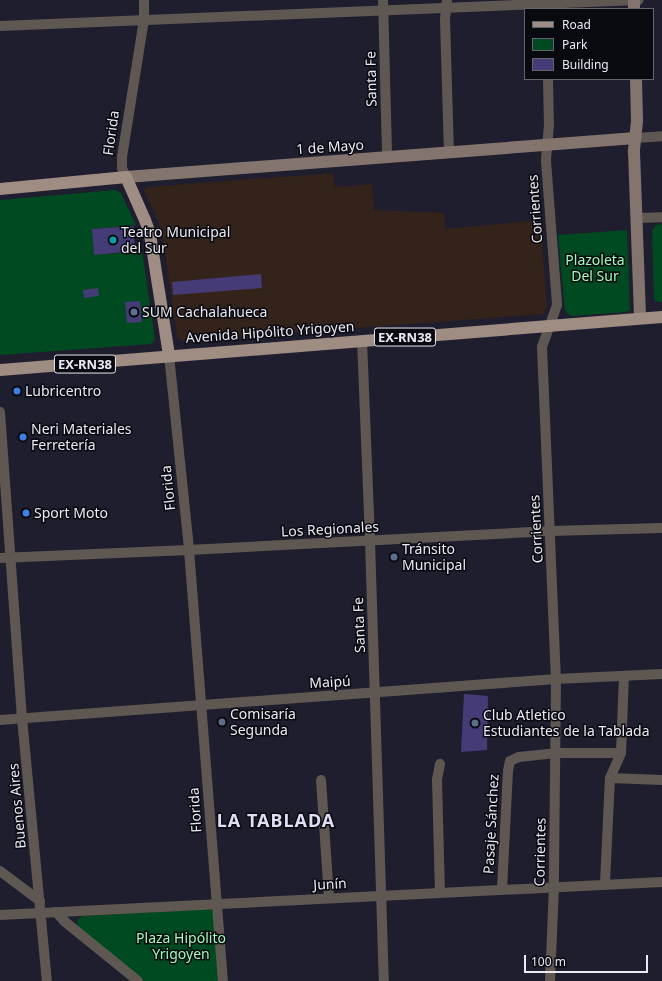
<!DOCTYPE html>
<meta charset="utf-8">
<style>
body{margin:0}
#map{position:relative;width:662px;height:981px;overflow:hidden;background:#1f1e2e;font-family:"Noto Sans",sans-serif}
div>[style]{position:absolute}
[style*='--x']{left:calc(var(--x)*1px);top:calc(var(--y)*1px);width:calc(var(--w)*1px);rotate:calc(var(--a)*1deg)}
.industrial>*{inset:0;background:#34231b}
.green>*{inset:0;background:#004a21}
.building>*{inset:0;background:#453c77}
.street>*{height:10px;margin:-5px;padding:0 5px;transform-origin:5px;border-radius:5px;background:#5f5752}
.secondary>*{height:12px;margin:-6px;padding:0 6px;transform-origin:6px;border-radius:6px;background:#83756e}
.primary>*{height:12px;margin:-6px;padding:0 6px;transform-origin:6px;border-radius:6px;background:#9f8d84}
.dots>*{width:11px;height:11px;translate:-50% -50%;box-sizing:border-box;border:2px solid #090910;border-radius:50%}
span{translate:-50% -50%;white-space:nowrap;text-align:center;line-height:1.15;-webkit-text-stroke:3px #090910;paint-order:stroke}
.shield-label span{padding:1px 3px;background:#090910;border:1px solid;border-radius:3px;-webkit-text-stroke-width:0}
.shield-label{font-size:13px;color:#eae9f4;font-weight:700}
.street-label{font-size:14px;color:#eae9f4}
.poi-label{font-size:14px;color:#eae9f4}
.left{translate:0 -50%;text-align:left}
.park-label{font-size:14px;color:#a2fcb9}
.district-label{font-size:18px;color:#dfdef4;font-weight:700;letter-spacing:1px}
.legend{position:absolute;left:524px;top:8px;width:130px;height:72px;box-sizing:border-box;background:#090910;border:1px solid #63636b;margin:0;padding:5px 7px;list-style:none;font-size:12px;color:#eae9f4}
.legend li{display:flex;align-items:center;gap:8px;height:20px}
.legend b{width:20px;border:1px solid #63636b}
.scale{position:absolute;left:524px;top:955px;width:124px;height:18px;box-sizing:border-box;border:2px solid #eae9f4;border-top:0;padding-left:5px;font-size:12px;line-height:14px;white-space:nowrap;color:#eae9f4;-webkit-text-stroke:3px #090910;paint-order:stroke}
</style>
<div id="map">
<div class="industrial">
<i style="clip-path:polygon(333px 173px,335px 187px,372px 184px,374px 210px,444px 213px,445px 229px,540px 220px,547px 307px,543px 314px,182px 341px,177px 337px,163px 237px,156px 216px,144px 191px,147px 187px)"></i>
</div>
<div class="green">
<i style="clip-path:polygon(115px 190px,121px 193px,136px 225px,92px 229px,94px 255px,142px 251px,155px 339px,151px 344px,0 355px,0 200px)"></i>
<i style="clip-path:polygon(662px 224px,662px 302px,659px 302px,654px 300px,652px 231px,656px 225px)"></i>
<i style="clip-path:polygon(627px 230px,630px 310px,626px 312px,572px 316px,568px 314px,565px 310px,558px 235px)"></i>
<i style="clip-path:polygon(210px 909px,215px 914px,220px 981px,143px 981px,81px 930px,77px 923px,79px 918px,83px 916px)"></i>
</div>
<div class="building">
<i style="clip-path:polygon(133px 226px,135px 251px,94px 255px,92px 229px)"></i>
<i style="clip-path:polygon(261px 274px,262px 288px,173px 295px,172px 282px)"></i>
<i style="clip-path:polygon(98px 288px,99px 296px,84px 298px,83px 290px)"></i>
<i style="clip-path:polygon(140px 301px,142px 322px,127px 323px,125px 302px)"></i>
<i style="clip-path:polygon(464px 694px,488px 696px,487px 750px,461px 752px)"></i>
</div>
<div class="street">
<i style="--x:383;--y:0;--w:157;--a:88.5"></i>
<i style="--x:447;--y:0;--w:19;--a:96"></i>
<i style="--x:445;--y:19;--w:134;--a:88.3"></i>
<i style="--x:0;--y:26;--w:639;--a:-2.33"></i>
<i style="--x:548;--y:79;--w:46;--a:88.8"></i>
<i style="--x:549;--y:125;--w:36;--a:95"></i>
<i style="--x:546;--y:161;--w:144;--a:85.6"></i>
<i style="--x:557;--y:305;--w:45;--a:109.7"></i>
<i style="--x:542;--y:347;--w:332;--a:87.6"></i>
<i style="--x:556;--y:679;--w:207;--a:90.6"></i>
<i style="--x:554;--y:886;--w:95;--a:92.4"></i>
<i style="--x:636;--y:138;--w:26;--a:-4"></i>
<i style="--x:126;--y:177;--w:10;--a:-114"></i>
<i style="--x:122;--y:168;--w:11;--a:-90"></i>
<i style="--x:122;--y:157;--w:140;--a:-80.9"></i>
<i style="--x:144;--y:19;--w:19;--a:-90"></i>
<i style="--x:637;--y:218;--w:25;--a:-2"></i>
<i style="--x:362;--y:340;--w:201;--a:87.7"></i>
<i style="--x:370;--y:541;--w:440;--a:88.2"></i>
<i style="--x:169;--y:355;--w:196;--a:84.1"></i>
<i style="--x:189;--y:550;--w:432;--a:85.5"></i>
<i style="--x:0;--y:412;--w:307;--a:85.9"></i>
<i style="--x:22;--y:718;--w:264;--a:84.6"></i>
<i style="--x:0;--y:558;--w:189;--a:-2.4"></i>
<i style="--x:189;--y:550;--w:361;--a:-3"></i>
<i style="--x:550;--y:531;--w:112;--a:-1.5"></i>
<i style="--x:0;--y:720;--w:558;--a:-4.22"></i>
<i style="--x:556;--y:679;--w:106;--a:-2.7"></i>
<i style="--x:440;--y:764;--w:16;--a:101"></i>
<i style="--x:437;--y:780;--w:112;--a:88.5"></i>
<i style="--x:610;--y:778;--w:52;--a:2.2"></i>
<i style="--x:321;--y:780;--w:118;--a:86.1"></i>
<i style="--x:0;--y:871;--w:50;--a:36.9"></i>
<i style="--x:605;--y:883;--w:105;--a:-87.3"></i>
<i style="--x:610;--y:778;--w:27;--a:-66"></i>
<i style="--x:621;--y:753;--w:77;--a:-87.8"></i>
<i style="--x:502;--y:889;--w:118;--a:-87.1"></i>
<i style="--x:508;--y:771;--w:10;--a:-79"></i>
<i style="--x:510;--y:761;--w:10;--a:-24"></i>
<i style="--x:519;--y:757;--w:37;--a:-6"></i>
<i style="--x:556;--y:753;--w:65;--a:0"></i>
<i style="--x:56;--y:912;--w:12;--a:48"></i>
<i style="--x:64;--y:921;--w:95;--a:39"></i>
<i style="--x:0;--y:915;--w:663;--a:-2.85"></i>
</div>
<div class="secondary">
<i style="--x:634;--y:0;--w:9;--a:90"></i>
<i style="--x:636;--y:79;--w:42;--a:88.6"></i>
<i style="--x:637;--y:121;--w:31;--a:96"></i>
<i style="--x:634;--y:152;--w:166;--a:87.9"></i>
<i style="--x:126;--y:177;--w:511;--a:-4.37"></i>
</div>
<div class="primary">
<i style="--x:0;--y:189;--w:127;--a:-5.4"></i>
<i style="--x:126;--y:177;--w:47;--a:66.2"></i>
<i style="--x:145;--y:220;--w:15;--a:70"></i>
<i style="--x:150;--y:234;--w:122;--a:81.1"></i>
<i style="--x:0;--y:370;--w:664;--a:-4.58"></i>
</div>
<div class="dots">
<i style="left:113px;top:240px;background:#0f9aa8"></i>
<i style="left:134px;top:312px;background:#5c6f8a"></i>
<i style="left:17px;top:391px;background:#3f7fe0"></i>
<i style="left:23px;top:437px;background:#3f7fe0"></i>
<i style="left:26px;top:513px;background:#3f7fe0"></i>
<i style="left:394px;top:557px;background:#5c6f8a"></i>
<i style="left:222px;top:722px;background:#5c6f8a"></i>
<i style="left:475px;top:723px;background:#5c6f8a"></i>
</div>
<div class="shield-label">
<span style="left:405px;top:337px">EX-RN38</span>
<span style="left:85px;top:364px">EX-RN38</span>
</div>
<div class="street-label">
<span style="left:371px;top:79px;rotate:-91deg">Santa Fe</span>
<span style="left:111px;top:133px;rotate:-82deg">Florida</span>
<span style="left:330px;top:147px;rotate:-4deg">1 de Mayo</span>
<span style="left:535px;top:209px;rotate:-94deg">Corrientes</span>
<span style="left:270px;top:332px;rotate:-4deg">Avenida Hipólito Yrigoyen</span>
<span style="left:168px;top:488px;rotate:-96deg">Florida</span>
<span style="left:330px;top:529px;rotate:-3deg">Los Regionales</span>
<span style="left:536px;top:529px;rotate:-93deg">Corrientes</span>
<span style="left:359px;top:625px;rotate:-92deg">Santa Fe</span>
<span style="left:330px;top:682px;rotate:-3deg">Maipú</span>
<span style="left:17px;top:806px;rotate:-95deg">Buenos Aires</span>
<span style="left:195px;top:810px;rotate:-94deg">Florida</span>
<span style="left:491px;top:824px;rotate:-87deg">Pasaje Sánchez</span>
<span style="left:540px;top:852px;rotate:-89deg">Corrientes</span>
<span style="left:330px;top:884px;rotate:-3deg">Junín</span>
</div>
<div class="poi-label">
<span class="left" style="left:121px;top:240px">Teatro Municipal<br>del Sur</span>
<span class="left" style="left:142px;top:312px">SUM Cachalahueca</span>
<span class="left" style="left:25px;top:391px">Lubricentro</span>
<span class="left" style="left:31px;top:437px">Neri Materiales<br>Ferretería</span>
<span class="left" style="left:34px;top:513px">Sport Moto</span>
<span class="left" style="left:402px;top:557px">Tránsito<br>Municipal</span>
<span class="left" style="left:230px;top:722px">Comisaría<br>Segunda</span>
<span class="left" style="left:483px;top:723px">Club Atletico<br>Estudiantes de la Tablada</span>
</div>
<div class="park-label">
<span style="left:595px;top:268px">Plazoleta<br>Del Sur</span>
<span style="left:181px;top:946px">Plaza Hipólito<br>Yrigoyen</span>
</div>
<div class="district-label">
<span style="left:276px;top:820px">LA TABLADA</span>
</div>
<ul class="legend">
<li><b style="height:5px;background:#9f8d84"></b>Road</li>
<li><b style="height:11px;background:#004a21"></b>Park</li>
<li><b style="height:11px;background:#453c77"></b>Building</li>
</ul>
<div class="scale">100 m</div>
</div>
